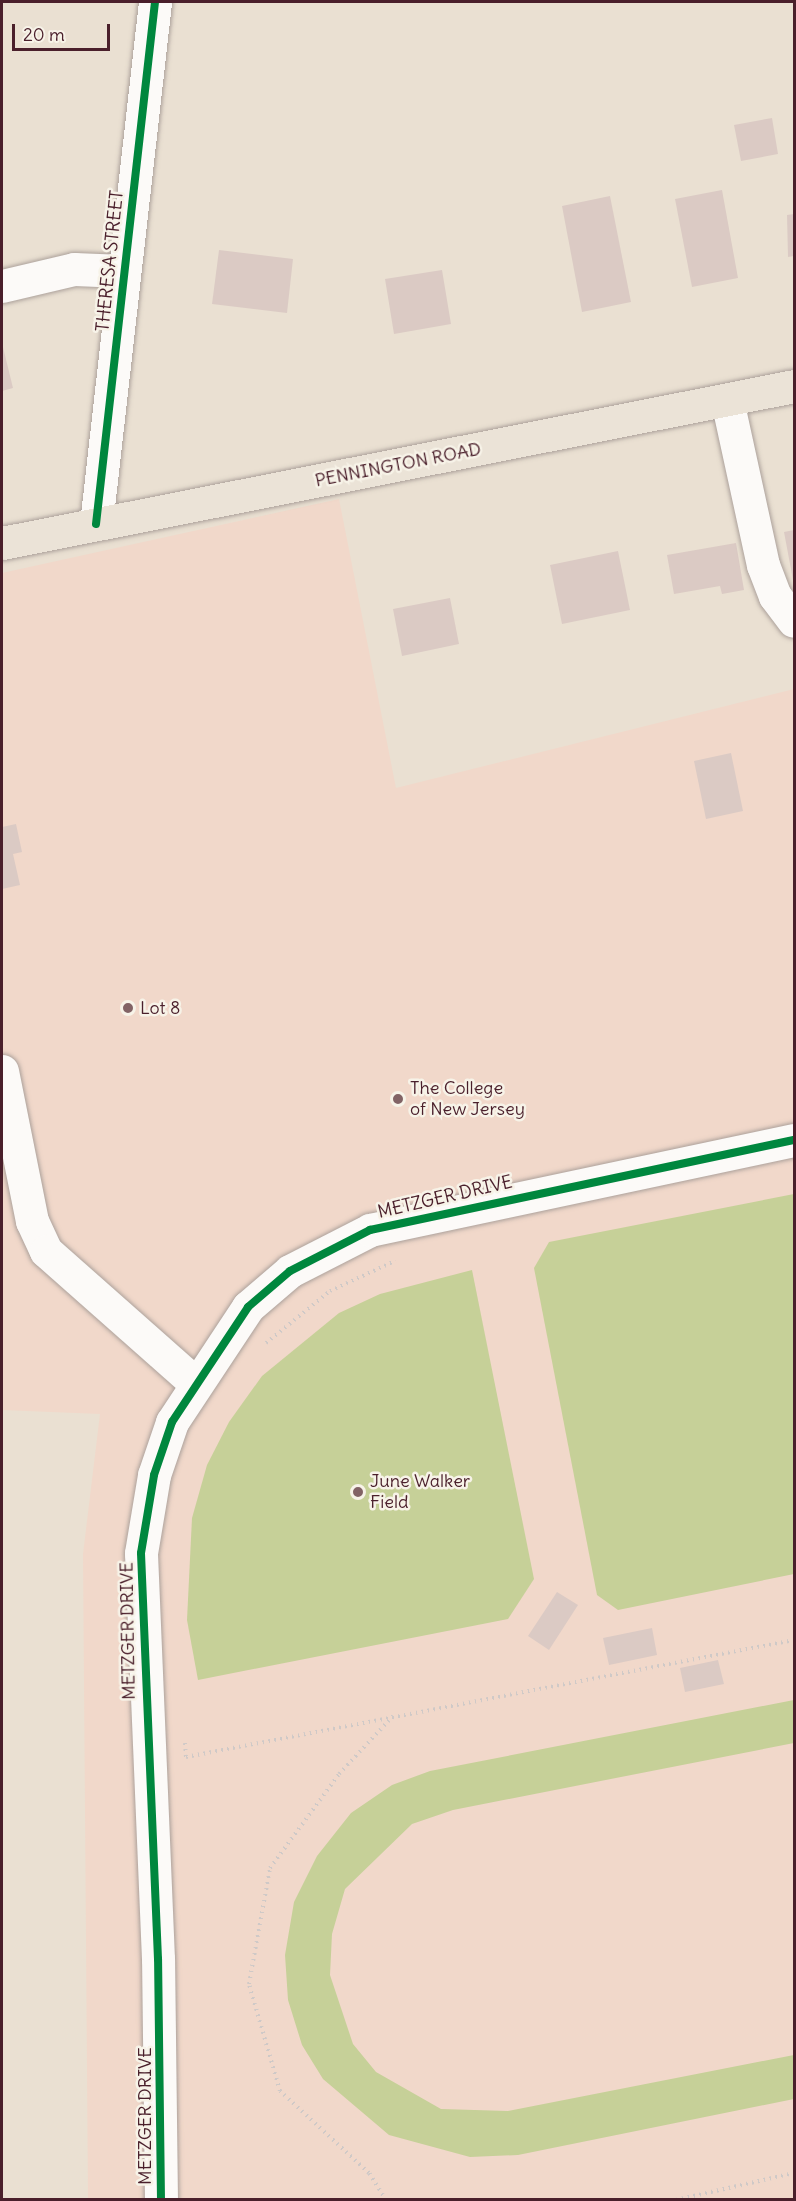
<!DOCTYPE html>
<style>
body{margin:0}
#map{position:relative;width:796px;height:2201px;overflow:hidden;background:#eae0d2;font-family:Delius,sans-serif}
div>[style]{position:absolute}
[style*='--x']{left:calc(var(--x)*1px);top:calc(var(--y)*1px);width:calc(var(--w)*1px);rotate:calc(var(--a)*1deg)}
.built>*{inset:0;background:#f1d8ca}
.green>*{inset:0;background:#c6d098}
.building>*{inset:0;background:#dbcac4}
.path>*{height:4px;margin-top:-2px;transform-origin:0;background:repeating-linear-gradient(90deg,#cfc9c7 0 1.5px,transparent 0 6px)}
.roads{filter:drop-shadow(0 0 2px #aca19b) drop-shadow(0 0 2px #aca19b)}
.minor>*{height:33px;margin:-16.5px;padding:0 16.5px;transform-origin:16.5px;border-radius:16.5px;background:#fcfaf8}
.major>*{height:33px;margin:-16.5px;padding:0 16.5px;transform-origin:16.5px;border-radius:16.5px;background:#ebe3d7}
.cycleway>*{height:8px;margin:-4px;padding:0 4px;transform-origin:4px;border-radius:4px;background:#00873e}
.dots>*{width:16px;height:16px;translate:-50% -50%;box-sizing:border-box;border:3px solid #f7f3e8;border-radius:50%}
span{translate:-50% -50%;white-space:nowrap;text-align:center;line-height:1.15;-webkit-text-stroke:5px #f7f3e8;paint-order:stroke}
.street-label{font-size:18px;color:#4a1f2b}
.poi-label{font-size:18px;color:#4a1f2b}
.left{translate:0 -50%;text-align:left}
.frame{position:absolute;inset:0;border:3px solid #4a1f2b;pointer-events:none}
.scale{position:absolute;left:12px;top:24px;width:98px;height:27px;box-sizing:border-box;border:3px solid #4a1f2b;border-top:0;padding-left:8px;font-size:18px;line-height:21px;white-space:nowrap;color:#4a1f2b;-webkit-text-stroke:4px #f7f3e8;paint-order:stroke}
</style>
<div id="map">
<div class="built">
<i style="clip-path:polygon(339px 499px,396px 788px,794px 689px,794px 2199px,88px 2199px,83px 1554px,100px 1414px,2px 1410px,2px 573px)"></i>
</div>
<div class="green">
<i style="clip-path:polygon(794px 1194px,794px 1574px,618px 1610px,597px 1595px,534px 1268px,549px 1242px)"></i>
<i style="clip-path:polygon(472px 1270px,534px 1579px,508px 1619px,198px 1680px,187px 1620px,192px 1518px,207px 1465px,229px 1422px,262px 1376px,339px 1313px,380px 1294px)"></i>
<i style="clip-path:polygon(794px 1700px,794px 1743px,453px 1810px,412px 1824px,345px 1889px,332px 1934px,330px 1975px,353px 2044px,376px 2072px,441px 2109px,508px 2111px,794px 2055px,794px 2099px,518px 2155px,470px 2157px,389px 2135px,323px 2079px,302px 2045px,288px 2000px,285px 1955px,294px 1902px,317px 1856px,351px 1813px,392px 1785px,430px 1771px)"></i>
</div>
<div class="building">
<i style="clip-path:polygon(772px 118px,778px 154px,741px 161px,734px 125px)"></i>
<i style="clip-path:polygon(722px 190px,738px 278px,692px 287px,675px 199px)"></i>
<i style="clip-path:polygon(610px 196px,631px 302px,582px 312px,562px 206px)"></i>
<i style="clip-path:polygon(794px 214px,794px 256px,788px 257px,787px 215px)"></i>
<i style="clip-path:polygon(219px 250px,293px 259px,287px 313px,212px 304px)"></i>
<i style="clip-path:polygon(442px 270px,451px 324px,394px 334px,385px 279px)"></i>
<i style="clip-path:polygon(2px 343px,13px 388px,2px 391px)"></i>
<i style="clip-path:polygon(794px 530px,794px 580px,793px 580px,784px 532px)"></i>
<i style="clip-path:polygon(736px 543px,744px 590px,722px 594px,720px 586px,674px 594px,667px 555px)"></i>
<i style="clip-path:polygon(618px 551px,630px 610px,562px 624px,550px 565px)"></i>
<i style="clip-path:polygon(450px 598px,459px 644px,402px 656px,393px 609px)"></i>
<i style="clip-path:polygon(731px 753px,743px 811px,706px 819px,694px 761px)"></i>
<i style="clip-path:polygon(16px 824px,22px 852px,13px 854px,20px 885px,2px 889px,2px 827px)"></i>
<i style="clip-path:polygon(557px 1592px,578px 1605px,549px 1650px,528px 1636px)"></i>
<i style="clip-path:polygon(652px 1628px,657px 1655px,609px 1665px,603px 1638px)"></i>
<i style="clip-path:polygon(718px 1660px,724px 1684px,685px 1692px,680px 1668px)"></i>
</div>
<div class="path">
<i style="--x:266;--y:1343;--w:82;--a:-39.1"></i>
<i style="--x:330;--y:1291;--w:72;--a:-24.8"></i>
<i style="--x:185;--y:1743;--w:14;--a:86"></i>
<i style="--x:186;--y:1757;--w:619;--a:-10.89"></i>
<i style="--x:386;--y:2200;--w:32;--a:-122"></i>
<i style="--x:369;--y:2173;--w:121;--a:-137.3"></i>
<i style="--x:280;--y:2091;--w:111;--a:-106.2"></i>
<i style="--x:249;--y:1984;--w:118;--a:-79.7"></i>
<i style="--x:270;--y:1868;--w:117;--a:-53.7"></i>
<i style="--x:339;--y:1774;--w:79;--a:-47"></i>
<i style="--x:676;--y:2200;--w:121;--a:-12.9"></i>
</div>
<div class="roads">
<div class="minor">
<i style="--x:2;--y:286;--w:74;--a:-13.3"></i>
<i style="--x:74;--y:269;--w:49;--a:2.3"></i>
<i style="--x:727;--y:400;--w:169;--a:77.7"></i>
<i style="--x:763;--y:565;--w:33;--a:69"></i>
<i style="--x:775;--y:596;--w:31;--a:53"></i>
<i style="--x:96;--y:524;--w:525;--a:-83.55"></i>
<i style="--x:2;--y:1071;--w:153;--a:78.7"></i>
<i style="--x:32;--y:1221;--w:33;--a:65"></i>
<i style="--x:46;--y:1251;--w:199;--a:41.5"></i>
<i style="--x:161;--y:2200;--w:241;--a:-90.7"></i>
<i style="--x:158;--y:1959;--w:406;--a:-92.4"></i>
<i style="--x:141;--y:1553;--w:79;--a:-80.5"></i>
<i style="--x:154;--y:1475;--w:56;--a:-71.2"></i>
<i style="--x:172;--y:1422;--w:138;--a:-56.5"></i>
<i style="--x:248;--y:1307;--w:55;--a:-40.6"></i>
<i style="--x:290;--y:1271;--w:90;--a:-27.1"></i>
<i style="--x:370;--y:1230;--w:433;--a:-12"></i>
</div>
<div class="major">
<i style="--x:2;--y:543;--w:807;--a:-11.21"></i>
</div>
</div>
<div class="cycleway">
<i style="--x:96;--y:524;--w:525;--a:-83.55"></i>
<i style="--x:161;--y:2200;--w:241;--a:-90.7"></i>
<i style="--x:158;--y:1959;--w:406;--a:-92.4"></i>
<i style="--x:141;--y:1553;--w:79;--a:-80.5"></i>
<i style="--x:154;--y:1475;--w:56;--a:-71.2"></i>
<i style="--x:172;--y:1422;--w:138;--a:-56.5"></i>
<i style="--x:248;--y:1307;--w:55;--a:-40.6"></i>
<i style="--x:290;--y:1271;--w:90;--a:-27.1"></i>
<i style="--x:370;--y:1230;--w:433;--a:-12"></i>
</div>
<div class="dots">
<i style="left:128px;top:1008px;background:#826365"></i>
<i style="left:398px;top:1099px;background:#826365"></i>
<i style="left:358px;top:1492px;background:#826365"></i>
</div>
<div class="street-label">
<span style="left:110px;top:261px;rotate:-84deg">THERESA STREET</span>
<span style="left:398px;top:465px;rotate:-11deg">PENNINGTON ROAD</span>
<span style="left:445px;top:1197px;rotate:-13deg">METZGER DRIVE</span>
<span style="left:128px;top:1631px;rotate:-91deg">METZGER DRIVE</span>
<span style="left:145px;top:2116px;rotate:-90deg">METZGER DRIVE</span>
</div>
<div class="poi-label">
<span class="left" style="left:140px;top:1008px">Lot 8</span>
<span class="left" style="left:410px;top:1099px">The College<br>of New Jersey</span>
<span class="left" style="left:370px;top:1492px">June Walker<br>Field</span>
</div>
<div class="frame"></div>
<div class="scale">20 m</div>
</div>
